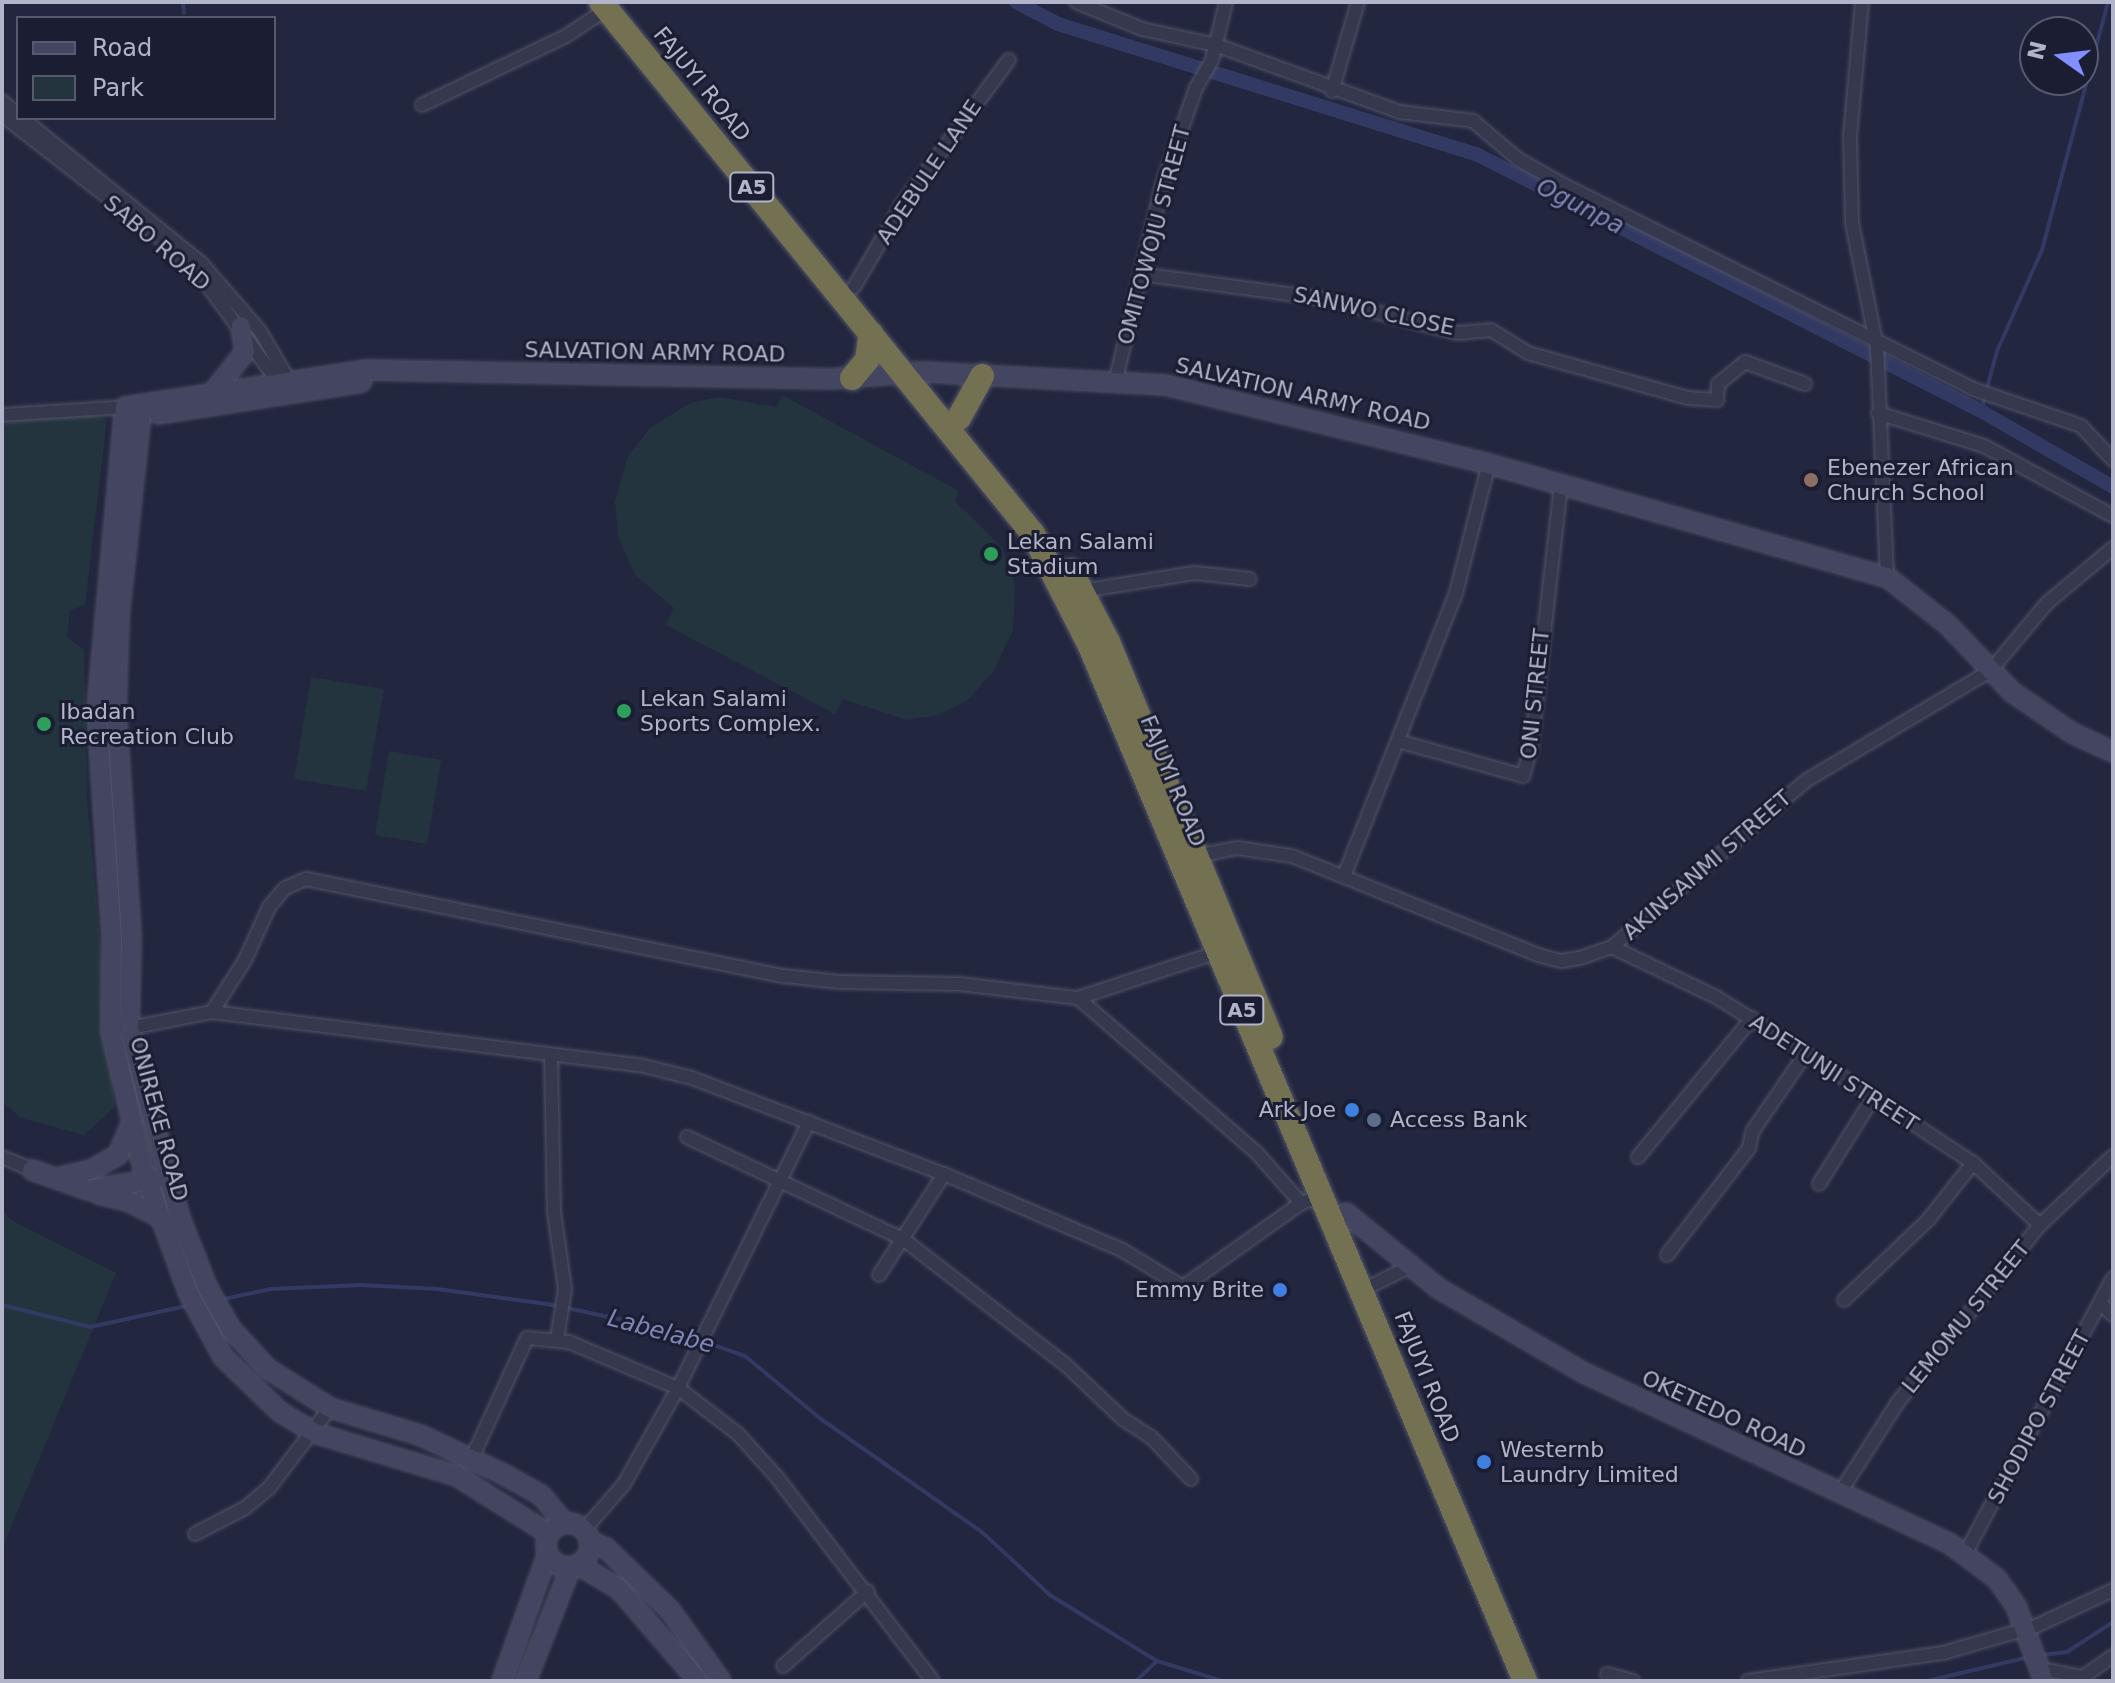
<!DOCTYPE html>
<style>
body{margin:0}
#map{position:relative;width:2115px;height:1683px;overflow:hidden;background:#22263e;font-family:"DejaVu Sans",sans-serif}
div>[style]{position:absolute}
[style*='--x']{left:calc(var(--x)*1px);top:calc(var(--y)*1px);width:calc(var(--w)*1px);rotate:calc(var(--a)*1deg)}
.green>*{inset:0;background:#24343f}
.stream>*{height:4px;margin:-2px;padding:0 2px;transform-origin:2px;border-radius:2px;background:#323a64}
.canal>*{height:14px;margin:-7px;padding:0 7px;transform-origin:7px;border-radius:7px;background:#323a64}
.roads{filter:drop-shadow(0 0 2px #515469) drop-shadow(0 0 2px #515469)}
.street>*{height:12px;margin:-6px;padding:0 6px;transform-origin:6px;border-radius:6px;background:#36394e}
.secondary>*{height:18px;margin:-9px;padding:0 9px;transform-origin:9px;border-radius:9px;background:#444661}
.secondary>.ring{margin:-9px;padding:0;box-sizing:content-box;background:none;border:18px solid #444661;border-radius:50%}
.highway>*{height:24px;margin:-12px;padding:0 12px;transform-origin:12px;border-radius:12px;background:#747152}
.dots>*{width:22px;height:22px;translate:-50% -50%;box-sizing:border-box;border:4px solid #1b1e33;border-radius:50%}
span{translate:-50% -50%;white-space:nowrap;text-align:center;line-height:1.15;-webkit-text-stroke:6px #1b1e33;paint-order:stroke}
.shield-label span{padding:2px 6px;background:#1b1e33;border:2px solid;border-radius:6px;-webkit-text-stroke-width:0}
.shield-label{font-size:20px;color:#b2b4c9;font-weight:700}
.street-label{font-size:22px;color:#b2b4c9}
.poi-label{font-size:22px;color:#b2b4c9}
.left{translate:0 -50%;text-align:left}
.right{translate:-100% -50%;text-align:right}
.water-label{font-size:24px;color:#7f87b7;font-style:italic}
.frame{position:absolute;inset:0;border:4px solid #b2b4c9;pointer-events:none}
.legend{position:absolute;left:16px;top:16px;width:260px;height:104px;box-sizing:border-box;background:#1b1e33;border:2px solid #575a6f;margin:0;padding:10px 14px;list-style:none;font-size:24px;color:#b2b4c9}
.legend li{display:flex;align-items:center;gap:16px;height:40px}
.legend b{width:40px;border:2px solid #575a6f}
.north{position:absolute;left:2019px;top:16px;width:80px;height:80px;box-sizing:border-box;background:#1b1e33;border:2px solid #575a6f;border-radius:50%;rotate:284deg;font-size:22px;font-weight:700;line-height:32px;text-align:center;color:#b2b4c9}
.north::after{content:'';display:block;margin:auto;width:28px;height:36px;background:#828ffe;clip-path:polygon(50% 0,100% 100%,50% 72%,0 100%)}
</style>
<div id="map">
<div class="green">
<i style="clip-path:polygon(782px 395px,959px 491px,955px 501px,1002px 548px,1015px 585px,1013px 630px,994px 670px,968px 700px,938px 715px,907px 720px,843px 699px,835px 714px,666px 625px,674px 608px,635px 575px,618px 536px,615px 501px,628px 456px,650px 428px,690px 403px,719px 397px,776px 407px)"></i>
<i style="clip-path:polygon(91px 407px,107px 420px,85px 604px,70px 611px,67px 637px,84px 650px,87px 797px,115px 1107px,84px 1135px,21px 1118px,2px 1101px,2px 417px)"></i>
<i style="clip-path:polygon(311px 677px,384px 689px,366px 791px,294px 779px)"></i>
<i style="clip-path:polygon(389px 751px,441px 760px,427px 844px,375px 835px)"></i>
<i style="clip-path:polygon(2px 1210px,11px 1220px,116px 1273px,2px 1549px)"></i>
</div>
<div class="stream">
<i style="--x:183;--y:2;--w:11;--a:85"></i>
<i style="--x:1981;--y:411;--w:62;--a:-75.1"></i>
<i style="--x:1997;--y:351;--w:111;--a:-66"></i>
<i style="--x:2042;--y:250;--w:257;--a:-75.1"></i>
<i style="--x:219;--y:1300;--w:53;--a:-11.9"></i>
<i style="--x:271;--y:1289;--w:90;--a:-2.5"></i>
<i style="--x:361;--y:1285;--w:76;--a:3"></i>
<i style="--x:437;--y:1289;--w:111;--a:7.8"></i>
<i style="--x:547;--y:1304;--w:127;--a:11.8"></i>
<i style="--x:671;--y:1330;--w:78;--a:19.4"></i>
<i style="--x:745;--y:1356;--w:99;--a:39.7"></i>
<i style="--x:821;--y:1419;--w:197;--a:35.1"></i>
<i style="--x:982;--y:1532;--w:93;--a:42.8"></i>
<i style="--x:1050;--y:1595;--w:126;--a:31.7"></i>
<i style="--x:1157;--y:1661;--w:69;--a:16.9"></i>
<i style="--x:2;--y:1305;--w:91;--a:14"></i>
<i style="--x:90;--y:1327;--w:103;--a:-12.3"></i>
<i style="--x:2042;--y:1655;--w:25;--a:-7"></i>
<i style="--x:2067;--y:1652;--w:55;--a:-33.1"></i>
<i style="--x:1136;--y:1681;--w:29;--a:-44"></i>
<i style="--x:1927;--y:1681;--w:105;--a:-13.2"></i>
</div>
<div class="canal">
<i style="--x:1016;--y:2;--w:47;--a:27.6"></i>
<i style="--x:1058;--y:24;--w:438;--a:17.3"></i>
<i style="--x:1476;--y:154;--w:567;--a:26.97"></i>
<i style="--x:1981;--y:411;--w:152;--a:29.9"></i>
</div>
<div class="roads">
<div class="street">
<i style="--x:1076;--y:2;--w:71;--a:22.2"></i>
<i style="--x:1142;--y:29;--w:76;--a:12.2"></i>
<i style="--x:1216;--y:45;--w:196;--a:20"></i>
<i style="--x:1400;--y:112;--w:74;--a:7"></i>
<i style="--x:1473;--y:121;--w:59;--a:40.2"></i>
<i style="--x:1518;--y:159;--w:51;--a:29.6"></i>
<i style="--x:1562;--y:184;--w:459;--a:26.5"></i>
<i style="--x:1973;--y:389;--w:114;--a:18.9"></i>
<i style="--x:2081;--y:426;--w:47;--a:46.7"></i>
<i style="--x:1862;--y:2;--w:135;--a:95.1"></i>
<i style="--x:1850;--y:136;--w:87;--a:88.7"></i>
<i style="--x:1852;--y:223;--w:126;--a:78.6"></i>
<i style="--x:1877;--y:347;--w:230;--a:87.5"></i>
<i style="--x:1332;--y:91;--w:93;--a:-73.7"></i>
<i style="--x:2;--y:101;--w:21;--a:41"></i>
<i style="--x:422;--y:105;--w:160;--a:-25.6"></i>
<i style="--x:566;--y:36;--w:49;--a:-33.4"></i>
<i style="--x:2;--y:115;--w:202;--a:37.9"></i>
<i style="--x:161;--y:239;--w:62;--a:44.3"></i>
<i style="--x:205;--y:282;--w:134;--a:53.8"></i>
<i style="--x:22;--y:118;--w:230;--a:39"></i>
<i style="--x:201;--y:263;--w:90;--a:49.1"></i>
<i style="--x:260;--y:331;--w:64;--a:59.8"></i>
<i style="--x:1140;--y:274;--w:186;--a:7.7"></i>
<i style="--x:1324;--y:299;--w:138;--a:14.2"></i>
<i style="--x:1458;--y:333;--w:33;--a:-5"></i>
<i style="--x:1491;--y:330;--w:44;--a:31.9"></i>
<i style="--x:1528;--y:353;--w:166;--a:15.7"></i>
<i style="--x:1688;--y:398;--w:29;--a:4"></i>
<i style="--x:1717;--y:400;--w:16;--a:-86"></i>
<i style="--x:1718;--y:384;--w:35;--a:-39"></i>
<i style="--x:1745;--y:362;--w:64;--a:20.1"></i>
<i style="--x:854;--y:287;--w:97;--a:-59.7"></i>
<i style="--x:903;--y:203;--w:178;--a:-53.5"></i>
<i style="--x:1116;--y:379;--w:198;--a:-76.6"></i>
<i style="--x:1162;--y:186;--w:104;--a:-70.9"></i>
<i style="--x:1196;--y:88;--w:32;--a:-60"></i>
<i style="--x:1212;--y:60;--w:60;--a:-76.4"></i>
<i style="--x:1878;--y:413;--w:111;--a:17.3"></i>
<i style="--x:1984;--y:446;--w:147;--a:28.5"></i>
<i style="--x:2;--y:415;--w:123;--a:-3.7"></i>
<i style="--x:1081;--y:591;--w:115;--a:-9"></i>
<i style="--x:1195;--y:573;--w:55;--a:6.2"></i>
<i style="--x:1398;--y:741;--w:130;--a:15.6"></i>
<i style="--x:1523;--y:776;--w:29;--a:-74"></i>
<i style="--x:1531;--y:748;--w:267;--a:-83.5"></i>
<i style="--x:1192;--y:857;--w:46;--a:-11.3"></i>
<i style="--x:1237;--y:848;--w:56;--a:8.3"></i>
<i style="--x:1292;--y:856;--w:265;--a:21.9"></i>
<i style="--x:1538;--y:955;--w:24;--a:15"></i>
<i style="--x:1561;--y:961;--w:19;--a:-9"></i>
<i style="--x:1580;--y:958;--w:34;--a:-19"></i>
<i style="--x:1612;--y:947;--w:257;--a:-40.6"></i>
<i style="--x:1807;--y:780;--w:213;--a:-30.8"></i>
<i style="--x:1990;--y:671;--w:89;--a:-50"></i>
<i style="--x:2047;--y:603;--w:86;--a:-39.8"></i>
<i style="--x:1344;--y:876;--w:304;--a:-68.4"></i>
<i style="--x:1456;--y:593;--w:133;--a:-75.7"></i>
<i style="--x:1612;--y:947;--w:115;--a:25.7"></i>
<i style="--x:1716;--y:997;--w:106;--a:31.9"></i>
<i style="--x:1806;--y:1053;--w:200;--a:33.4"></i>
<i style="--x:1973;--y:1163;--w:91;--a:42.8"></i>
<i style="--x:1078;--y:998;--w:235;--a:40.9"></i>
<i style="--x:1256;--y:1152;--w:68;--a:48.6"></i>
<i style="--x:212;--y:1012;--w:62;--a:-57.6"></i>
<i style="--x:245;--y:960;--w:58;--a:-65.6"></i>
<i style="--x:269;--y:907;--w:25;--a:-50"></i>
<i style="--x:285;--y:888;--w:23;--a:-23"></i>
<i style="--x:306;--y:879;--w:488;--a:11.5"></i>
<i style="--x:784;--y:976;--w:55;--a:6.2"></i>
<i style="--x:839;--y:982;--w:121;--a:0.9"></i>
<i style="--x:960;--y:984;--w:119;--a:6.8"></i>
<i style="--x:1078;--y:998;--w:151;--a:-18.2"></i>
<i style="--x:125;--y:1029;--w:89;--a:-11.1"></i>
<i style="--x:212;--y:1012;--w:431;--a:7.1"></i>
<i style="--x:640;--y:1065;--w:54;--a:14"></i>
<i style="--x:692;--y:1078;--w:270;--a:20.9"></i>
<i style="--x:944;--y:1174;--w:194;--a:23.1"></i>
<i style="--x:1122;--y:1250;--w:71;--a:31.2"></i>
<i style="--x:1183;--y:1287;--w:145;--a:-35.4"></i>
<i style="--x:1301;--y:1203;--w:23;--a:-18"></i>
<i style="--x:551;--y:1057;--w:155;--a:88.9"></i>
<i style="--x:554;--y:1212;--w:78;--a:81.9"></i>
<i style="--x:565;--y:1289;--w:51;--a:99.1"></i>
<i style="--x:687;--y:1137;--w:239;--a:25.3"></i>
<i style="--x:903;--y:1239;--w:206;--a:37.7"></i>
<i style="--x:1066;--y:1365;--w:79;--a:43.5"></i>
<i style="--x:1123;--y:1419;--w:33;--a:33"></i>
<i style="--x:1151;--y:1437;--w:58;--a:46.4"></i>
<i style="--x:2;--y:1157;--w:33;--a:23"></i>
<i style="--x:1638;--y:1157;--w:180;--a:-50.6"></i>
<i style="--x:1819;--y:1184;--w:102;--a:-57.9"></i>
<i style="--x:1667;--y:1255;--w:135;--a:-52.5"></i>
<i style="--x:1749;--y:1148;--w:16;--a:-79"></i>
<i style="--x:1752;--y:1132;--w:96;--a:-55.6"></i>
<i style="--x:879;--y:1275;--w:120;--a:-57.2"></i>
<i style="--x:1363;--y:1290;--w:51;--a:-26.6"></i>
<i style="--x:1844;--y:1300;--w:116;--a:-43.6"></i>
<i style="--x:1928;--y:1220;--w:73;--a:-51.7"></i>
<i style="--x:2100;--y:1303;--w:18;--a:43"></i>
<i style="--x:472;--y:1458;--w:132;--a:-65.4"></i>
<i style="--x:527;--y:1338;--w:42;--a:5.4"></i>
<i style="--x:569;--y:1342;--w:118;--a:22.9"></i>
<i style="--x:678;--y:1388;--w:76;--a:37.5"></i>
<i style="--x:738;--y:1434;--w:57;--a:47.9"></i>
<i style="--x:776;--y:1476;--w:258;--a:52.6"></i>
<i style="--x:1839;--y:1494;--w:109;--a:-57.3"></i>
<i style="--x:1898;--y:1402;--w:227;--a:-51.3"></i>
<i style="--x:2040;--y:1225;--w:100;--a:-43.4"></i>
<i style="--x:584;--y:1530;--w:61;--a:-49"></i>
<i style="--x:624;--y:1484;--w:110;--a:-60.6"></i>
<i style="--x:678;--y:1388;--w:297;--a:-63.8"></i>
<i style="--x:195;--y:1534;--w:56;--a:-27.5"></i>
<i style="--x:245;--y:1508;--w:31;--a:-40"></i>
<i style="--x:269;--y:1488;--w:101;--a:-52.7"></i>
<i style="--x:1965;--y:1554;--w:313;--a:-61.8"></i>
<i style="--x:783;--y:1666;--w:113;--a:-41.4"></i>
<i style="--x:2041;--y:1669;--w:42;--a:11"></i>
<i style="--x:1607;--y:1674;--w:27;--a:15"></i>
<i style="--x:1748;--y:1681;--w:197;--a:-8.2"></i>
<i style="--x:1943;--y:1653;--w:97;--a:-16.2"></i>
<i style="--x:2036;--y:1626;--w:85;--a:-25.1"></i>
<i style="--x:2077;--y:1681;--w:44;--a:-34.8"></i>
</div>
<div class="secondary">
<i style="--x:214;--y:391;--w:50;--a:-51.5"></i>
<i style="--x:245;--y:352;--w:26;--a:-99"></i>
<i style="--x:142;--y:404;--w:214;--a:96.2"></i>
<i style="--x:119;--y:617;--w:93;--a:91.8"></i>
<i style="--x:116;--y:710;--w:225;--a:86.2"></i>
<i style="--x:131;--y:935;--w:93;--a:91.2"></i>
<i style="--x:129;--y:1028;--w:197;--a:75"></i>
<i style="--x:180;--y:1218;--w:74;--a:68.6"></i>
<i style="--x:207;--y:1287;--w:48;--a:60.3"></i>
<i style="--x:231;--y:1329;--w:54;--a:47.2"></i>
<i style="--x:268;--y:1369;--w:73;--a:32.2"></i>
<i style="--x:330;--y:1408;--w:94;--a:16.7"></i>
<i style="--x:420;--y:1435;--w:92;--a:25.2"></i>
<i style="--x:503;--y:1474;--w:43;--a:28.9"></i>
<i style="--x:541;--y:1495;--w:38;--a:50"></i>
<i style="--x:158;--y:414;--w:206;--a:-8.9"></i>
<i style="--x:32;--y:1170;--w:59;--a:19.7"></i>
<i style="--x:88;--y:1190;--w:69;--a:-9.2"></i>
<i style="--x:62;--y:1177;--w:30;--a:-14"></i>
<i style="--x:91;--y:1170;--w:31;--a:-29"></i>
<i style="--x:118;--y:1155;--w:36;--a:-67"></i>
<i style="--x:98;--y:1194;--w:31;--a:13"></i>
<i style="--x:128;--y:1201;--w:36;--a:27"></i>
<i style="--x:1346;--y:1213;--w:119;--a:39.2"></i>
<i style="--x:1438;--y:1288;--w:169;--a:30.2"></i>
<i style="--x:1584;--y:1373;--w:403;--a:25"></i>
<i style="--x:1949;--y:1543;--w:60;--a:36.9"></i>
<i style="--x:1997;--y:1579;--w:33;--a:55"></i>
<i style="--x:2016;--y:1606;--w:80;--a:69.5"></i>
<i class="ring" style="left:546px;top:1523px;width:26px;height:26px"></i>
<i style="--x:549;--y:1534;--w:109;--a:-147.8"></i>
<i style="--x:457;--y:1476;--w:148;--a:-163.2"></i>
<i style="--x:315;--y:1433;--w:41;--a:-149"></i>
<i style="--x:280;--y:1412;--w:79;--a:-136"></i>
<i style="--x:223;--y:1357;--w:72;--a:-118.4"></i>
<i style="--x:189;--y:1294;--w:130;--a:-110.2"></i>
<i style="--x:144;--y:1172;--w:145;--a:-103.2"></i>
<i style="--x:111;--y:1031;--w:94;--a:-89.4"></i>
<i style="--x:112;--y:937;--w:228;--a:-93.8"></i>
<i style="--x:97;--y:709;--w:303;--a:-84.7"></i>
<i style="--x:125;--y:407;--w:246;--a:-8.7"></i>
<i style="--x:368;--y:370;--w:464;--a:1.1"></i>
<i style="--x:832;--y:379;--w:91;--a:-4.4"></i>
<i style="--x:923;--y:372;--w:242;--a:3.1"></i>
<i style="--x:1165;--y:385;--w:333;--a:13.7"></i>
<i style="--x:1489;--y:464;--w:414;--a:15.9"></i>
<i style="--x:1887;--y:577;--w:78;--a:38.2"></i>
<i style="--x:1948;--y:625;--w:93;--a:46.3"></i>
<i style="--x:2012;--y:692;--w:73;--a:34.3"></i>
<i style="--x:2072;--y:733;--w:45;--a:24.9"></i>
<i style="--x:589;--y:1541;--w:18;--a:22"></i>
<i style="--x:606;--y:1548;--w:89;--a:44.1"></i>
<i style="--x:670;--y:1610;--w:87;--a:54.3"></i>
<i style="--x:579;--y:1565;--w:47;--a:31"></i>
<i style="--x:619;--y:1589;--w:121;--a:49.3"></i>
<i style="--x:502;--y:1681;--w:136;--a:-70.2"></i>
<i style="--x:526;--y:1681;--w:123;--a:-68.5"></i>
</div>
<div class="highway">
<i style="--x:601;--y:2;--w:685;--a:50.92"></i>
<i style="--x:1033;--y:534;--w:126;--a:63"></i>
<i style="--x:1090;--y:646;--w:1123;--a:67.2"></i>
<i style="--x:852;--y:378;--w:23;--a:-50"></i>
<i style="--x:867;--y:360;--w:27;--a:-82"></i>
<i style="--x:959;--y:418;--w:48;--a:-61.3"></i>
<i style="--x:1071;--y:571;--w:80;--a:62.5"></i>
<i style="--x:1108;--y:642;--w:427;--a:67.6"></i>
</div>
</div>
<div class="dots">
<i style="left:1811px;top:480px;background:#8d6e63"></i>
<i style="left:991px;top:554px;background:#2e9e5b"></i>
<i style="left:624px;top:711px;background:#2e9e5b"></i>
<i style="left:44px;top:724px;background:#2e9e5b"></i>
<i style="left:1352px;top:1110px;background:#3f7fe0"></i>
<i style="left:1374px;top:1120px;background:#5c6f8a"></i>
<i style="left:1280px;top:1290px;background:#3f7fe0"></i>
<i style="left:1484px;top:1462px;background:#3f7fe0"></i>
</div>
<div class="shield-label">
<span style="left:752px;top:187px">A5</span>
<span style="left:1242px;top:1010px">A5</span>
</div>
<div class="street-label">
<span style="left:702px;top:84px;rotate:51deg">FAJUYI ROAD</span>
<span style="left:929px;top:172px;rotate:-56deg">ADEBULE LANE</span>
<span style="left:1154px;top:235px;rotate:-75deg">OMITOWOJU STREET</span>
<span style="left:157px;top:243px;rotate:41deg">SABO ROAD</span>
<span style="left:1374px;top:311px;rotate:12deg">SANWO CLOSE</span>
<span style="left:655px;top:352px;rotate:1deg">SALVATION ARMY ROAD</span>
<span style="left:1303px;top:394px;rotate:13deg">SALVATION ARMY ROAD</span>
<span style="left:1535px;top:694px;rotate:-84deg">ONI STREET</span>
<span style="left:1173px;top:781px;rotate:68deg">FAJUYI ROAD</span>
<span style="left:1707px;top:865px;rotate:-41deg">AKINSANMI STREET</span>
<span style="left:1834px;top:1073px;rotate:33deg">ADETUNJI STREET</span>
<span style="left:159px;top:1119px;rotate:75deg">ONIREKE ROAD</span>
<span style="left:1966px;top:1317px;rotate:-51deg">LEMOMU STREET</span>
<span style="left:1427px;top:1377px;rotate:68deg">FAJUYI ROAD</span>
<span style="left:1724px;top:1414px;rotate:25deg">OKETEDO ROAD</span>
<span style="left:2039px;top:1417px;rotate:-62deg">SHODIPO STREET</span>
</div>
<div class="poi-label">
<span class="left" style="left:1827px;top:480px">Ebenezer African<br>Church School</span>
<span class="left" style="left:1007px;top:554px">Lekan Salami<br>Stadium</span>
<span class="left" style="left:640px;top:711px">Lekan Salami<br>Sports Complex.</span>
<span class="left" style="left:60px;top:724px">Ibadan<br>Recreation Club</span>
<span class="right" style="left:1336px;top:1110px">Ark Joe</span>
<span class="left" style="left:1390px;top:1120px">Access Bank</span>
<span class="right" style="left:1264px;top:1290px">Emmy Brite</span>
<span class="left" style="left:1500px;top:1462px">Westernb<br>Laundry Limited</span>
</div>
<div class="water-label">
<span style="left:1580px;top:207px;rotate:27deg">Ogunpa</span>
<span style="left:661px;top:1332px;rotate:15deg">Labelabe</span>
</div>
<div class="frame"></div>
<ul class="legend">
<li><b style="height:10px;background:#444661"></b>Road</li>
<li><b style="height:22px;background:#24343f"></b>Park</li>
</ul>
<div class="north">N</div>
</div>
